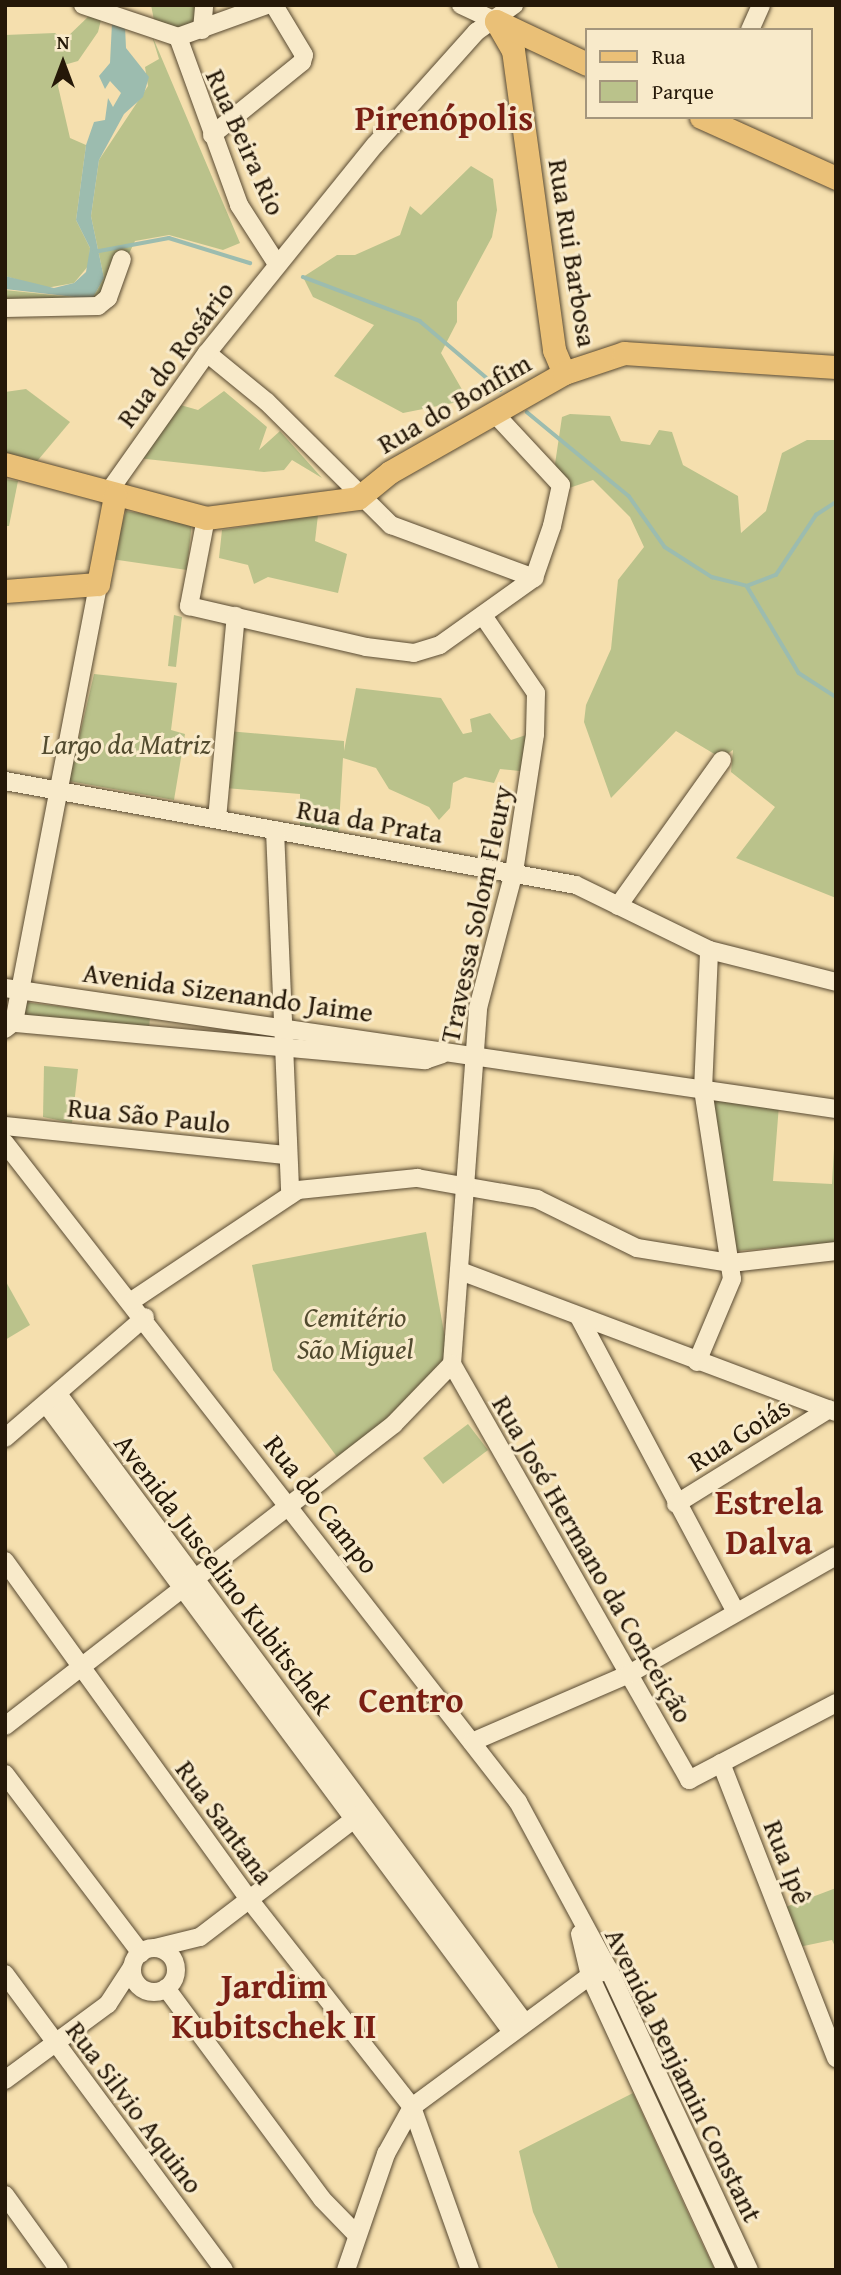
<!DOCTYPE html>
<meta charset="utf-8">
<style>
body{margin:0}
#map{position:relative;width:841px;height:2275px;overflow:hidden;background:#f5dfae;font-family:"Gentium Book Plus",serif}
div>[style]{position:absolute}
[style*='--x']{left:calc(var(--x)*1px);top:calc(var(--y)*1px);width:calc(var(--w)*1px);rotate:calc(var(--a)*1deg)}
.green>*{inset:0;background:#bac28b}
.water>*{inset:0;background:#9cbcaf}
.stream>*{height:3.5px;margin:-1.75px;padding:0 1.75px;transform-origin:1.75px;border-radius:1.75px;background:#9cbcaf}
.roads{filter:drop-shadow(0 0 2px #594a32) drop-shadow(0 0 2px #594a32)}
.minor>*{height:18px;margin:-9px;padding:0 9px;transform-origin:9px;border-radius:9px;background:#f8eaca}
.minor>.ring{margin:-9px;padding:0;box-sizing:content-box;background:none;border:18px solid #f8eaca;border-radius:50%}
.major>*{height:23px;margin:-11.5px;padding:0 11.5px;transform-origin:11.5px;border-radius:11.5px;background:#eac077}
span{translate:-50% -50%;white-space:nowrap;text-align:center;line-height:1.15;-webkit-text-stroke:6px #f8eaca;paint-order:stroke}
.street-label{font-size:28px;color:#251808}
.park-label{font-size:28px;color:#524b2f;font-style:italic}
.district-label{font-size:35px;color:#7a1f14;font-weight:700}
.frame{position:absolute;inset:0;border:7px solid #251808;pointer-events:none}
.legend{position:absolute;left:585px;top:28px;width:228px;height:91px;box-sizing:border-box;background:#f8eaca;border:2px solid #a4967c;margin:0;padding:9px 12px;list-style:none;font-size:21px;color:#251808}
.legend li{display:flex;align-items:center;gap:14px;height:35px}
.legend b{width:35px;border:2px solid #a4967c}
.north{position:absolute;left:28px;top:28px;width:70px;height:70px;-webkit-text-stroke:5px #f8eaca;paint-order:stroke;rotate:0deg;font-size:19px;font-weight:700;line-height:28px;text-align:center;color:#251808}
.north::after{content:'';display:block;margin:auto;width:24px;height:32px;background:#251808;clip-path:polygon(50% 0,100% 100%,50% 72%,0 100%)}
</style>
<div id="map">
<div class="green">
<i style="clip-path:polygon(151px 5px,204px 5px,202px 30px,178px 37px,154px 20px)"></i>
<i style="clip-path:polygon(90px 15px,101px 20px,98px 32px,78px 61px,64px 65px,58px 86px,70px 138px,86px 145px,76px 220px,90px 248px,89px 265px,74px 283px,46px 288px,5px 276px,5px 35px,55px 33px,64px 40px)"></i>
<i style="clip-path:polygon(151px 33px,240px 243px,223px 250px,169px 235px,135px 241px,108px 298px,5px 308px,5px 290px,92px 299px,104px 278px,91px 216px,99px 160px,148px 86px,145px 67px,159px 59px)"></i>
<i style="clip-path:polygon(471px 166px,493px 179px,497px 210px,492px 237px,457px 302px,457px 322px,441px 353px,468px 400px,403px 413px,334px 376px,374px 325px,313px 297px,303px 277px,337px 255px,355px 255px,400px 235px,410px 206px,421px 215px)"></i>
<i style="clip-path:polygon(26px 389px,70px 422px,33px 466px,5px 460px,5px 392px)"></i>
<i style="clip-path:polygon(224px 391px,267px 427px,259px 450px,280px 431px,322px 478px,292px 460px,284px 470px,264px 472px,137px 458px,177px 404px,198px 410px)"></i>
<i style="clip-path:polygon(570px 414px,610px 416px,621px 441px,650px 445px,659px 430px,672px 432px,683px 465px,738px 496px,741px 533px,766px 511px,782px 453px,807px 440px,836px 440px,836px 898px,736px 858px,775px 807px,731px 772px,733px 750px,721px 758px,676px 731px,611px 798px,584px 722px,586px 705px,611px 649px,618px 580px,644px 547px,630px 517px,593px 480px,566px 489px,555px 464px,562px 417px)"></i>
<i style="clip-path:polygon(5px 479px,18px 481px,9px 526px,5px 526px)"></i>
<i style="clip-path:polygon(126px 511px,192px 521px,187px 570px,111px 559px)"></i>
<i style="clip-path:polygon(318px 515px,315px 541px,347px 554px,338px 593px,268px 577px,254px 584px,248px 565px,219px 558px,222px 530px)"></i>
<i style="clip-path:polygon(174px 615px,182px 617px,176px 667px,168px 666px)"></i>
<i style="clip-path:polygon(94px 674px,177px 683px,171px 730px,185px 734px,174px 800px,69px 781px)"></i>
<i style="clip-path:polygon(356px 688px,441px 698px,463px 734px,472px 732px,470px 719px,490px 713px,511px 740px,529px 734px,528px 772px,500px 769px,494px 783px,465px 777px,453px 783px,450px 808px,439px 820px,429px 807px,389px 789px,376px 768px,343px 758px,338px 841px,300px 834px,300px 794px,225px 788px,228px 731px,344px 741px,344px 751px)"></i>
<i style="clip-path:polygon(23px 1002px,150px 1017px,149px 1029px,21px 1017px)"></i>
<i style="clip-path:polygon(44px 1066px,78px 1069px,72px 1123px,43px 1117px)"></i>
<i style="clip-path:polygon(709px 1093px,779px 1105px,773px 1181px,832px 1184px,836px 1113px,836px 1243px,735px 1251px)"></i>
<i style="clip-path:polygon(426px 1232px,449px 1360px,392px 1422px,340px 1461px,273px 1370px,252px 1265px)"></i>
<i style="clip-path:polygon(5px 1280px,30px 1325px,5px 1340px)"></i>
<i style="clip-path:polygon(468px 1424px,488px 1450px,443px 1484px,423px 1458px)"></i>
<i style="clip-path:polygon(836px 1888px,836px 1949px,832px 1940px,799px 1947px,783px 1908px)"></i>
<i style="clip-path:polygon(633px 2093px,699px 2237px,715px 2270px,559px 2270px,533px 2212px,519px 2151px)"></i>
</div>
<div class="water">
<i style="clip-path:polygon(112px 23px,125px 26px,126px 48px,149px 77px,143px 97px,124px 114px,99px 160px,91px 216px,104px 278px,92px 299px,5px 289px,5px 276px,54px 288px,74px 283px,86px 272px,90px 248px,76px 220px,86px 145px,94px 122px,105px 120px,108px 98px,113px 107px,121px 93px,110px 81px,105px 89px,99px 76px,110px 63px)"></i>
</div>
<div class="stream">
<i style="--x:94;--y:252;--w:76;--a:-10.6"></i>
<i style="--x:169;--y:238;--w:85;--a:17.2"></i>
<i style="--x:303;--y:277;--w:125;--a:20.6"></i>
<i style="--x:420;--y:321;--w:106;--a:40.4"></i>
<i style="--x:527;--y:412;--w:132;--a:39.5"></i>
<i style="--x:629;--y:496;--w:62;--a:54.8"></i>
<i style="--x:665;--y:547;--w:56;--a:32.6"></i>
<i style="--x:712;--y:577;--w:36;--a:14"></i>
<i style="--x:747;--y:586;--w:101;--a:59.1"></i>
<i style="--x:799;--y:673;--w:44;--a:33"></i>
<i style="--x:747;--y:586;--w:31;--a:-21"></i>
<i style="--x:776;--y:575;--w:72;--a:-56.3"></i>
<i style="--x:816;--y:515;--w:24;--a:-33"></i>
</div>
<div class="roads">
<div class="minor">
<i style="--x:83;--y:5;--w:100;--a:18.6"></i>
<i style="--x:461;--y:5;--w:38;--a:25"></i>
<i style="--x:202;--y:30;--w:25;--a:-85"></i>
<i style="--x:750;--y:30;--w:27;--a:-66"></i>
<i style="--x:178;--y:37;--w:179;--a:70"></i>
<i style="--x:239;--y:205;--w:70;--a:57.2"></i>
<i style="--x:178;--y:37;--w:95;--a:-19.8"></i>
<i style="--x:212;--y:135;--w:116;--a:-39"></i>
<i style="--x:302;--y:62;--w:7;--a:-74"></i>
<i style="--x:304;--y:55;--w:58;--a:-121"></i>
<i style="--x:5;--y:308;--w:93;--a:-1.2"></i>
<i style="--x:98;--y:306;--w:13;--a:-39"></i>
<i style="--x:108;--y:298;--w:41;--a:-70.3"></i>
<i style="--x:207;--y:353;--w:77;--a:39.2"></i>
<i style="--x:267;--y:402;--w:175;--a:44.8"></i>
<i style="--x:391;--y:525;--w:153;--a:20.3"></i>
<i style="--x:107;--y:494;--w:173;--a:-54.7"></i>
<i style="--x:207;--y:353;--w:267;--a:-51.1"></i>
<i style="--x:375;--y:145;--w:152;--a:-48.2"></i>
<i style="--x:476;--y:32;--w:47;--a:-35.4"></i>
<i style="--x:206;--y:518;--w:90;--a:100.9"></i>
<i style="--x:189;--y:606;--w:182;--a:13"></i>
<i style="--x:366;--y:647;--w:48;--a:7.1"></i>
<i style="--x:414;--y:653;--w:27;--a:-17"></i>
<i style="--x:440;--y:645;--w:115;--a:-35.5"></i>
<i style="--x:534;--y:578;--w:55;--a:-70.9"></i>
<i style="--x:552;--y:526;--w:42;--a:-77.6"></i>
<i style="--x:561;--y:485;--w:96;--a:-132.9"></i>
<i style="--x:5;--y:781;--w:580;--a:10.32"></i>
<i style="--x:576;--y:885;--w:148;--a:26"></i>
<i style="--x:709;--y:950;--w:131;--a:14.1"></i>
<i style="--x:217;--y:819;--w:204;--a:-84.7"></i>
<i style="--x:275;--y:830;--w:365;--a:87.6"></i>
<i style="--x:618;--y:906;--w:179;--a:-54.5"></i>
<i style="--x:5;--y:988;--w:840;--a:8.28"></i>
<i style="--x:5;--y:1022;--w:422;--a:5.2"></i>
<i style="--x:425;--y:1060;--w:18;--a:-19"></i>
<i style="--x:5;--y:1029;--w:11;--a:-38"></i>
<i style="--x:14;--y:1022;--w:446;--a:-79.1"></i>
<i style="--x:5;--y:1126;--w:284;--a:5.9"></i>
<i style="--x:5;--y:1143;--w:835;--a:52.1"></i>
<i style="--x:518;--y:1802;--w:191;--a:61.6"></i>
<i style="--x:609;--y:1970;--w:331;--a:65"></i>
<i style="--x:463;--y:1272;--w:398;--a:20.6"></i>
<i style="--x:133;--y:1300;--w:198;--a:-33.7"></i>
<i style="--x:298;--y:1190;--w:120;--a:-5.8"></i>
<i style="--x:417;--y:1178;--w:122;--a:9.9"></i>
<i style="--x:537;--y:1199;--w:111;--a:26.1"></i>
<i style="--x:637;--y:1248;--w:95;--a:9.1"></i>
<i style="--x:731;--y:1263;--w:106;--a:-6.5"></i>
<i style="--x:579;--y:1317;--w:333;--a:62"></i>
<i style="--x:697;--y:1362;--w:90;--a:-67.1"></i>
<i style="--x:732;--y:1279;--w:191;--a:-98.7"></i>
<i style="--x:703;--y:1090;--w:140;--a:-87.5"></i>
<i style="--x:452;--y:1364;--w:357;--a:-85.8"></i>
<i style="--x:478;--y:1008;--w:141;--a:-75.2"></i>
<i style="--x:514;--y:872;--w:140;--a:-81.3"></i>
<i style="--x:535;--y:734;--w:41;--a:-88.6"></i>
<i style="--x:536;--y:693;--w:92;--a:-124.4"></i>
<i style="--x:452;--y:1364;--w:479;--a:60.3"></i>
<i style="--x:689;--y:1780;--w:166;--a:-27.6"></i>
<i style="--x:58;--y:1394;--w:782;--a:53.42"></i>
<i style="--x:46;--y:1404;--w:782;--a:53.42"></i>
<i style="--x:5;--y:1438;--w:185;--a:-40.8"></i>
<i style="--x:676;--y:1504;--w:180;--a:-31.8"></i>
<i style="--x:5;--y:1561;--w:422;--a:54.2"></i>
<i style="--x:252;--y:1903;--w:259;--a:51.9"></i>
<i style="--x:412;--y:2107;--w:173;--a:70.4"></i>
<i style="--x:5;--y:1726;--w:492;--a:-37.8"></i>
<i style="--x:394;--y:1424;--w:83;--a:-46"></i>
<i style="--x:472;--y:1742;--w:171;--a:-23.4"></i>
<i style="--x:629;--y:1674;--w:238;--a:-29.7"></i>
<i style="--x:721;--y:1763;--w:317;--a:68.7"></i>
<i style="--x:5;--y:1774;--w:225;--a:52.8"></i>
<i style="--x:580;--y:1934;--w:43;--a:76.6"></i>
<i style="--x:590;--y:1976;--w:324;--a:65.2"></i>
<i style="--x:155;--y:1948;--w:46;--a:-13.7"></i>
<i style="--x:200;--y:1937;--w:203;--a:-37.4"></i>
<i class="ring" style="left:132px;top:1948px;width:26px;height:26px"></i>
<i style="--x:5;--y:1974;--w:368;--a:53.5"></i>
<i style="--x:166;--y:1988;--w:262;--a:53.5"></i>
<i style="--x:322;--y:2199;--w:49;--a:45.8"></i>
<i style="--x:5;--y:2080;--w:128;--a:-36.4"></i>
<i style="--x:108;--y:2004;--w:44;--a:-57"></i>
<i style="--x:5;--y:2195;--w:92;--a:54.2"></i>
<i style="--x:346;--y:2270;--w:123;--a:-71"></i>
<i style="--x:386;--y:2154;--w:54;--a:-61"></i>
<i style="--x:412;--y:2107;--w:221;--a:-36.4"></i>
<i style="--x:590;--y:1976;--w:20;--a:-18"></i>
</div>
<div class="major">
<i style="--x:496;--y:21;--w:34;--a:60"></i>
<i style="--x:513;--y:50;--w:303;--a:82.2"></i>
<i style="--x:554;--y:350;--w:25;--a:67"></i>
<i style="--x:496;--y:21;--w:101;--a:25.3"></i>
<i style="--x:701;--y:117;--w:148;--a:24.3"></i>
<i style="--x:5;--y:464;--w:208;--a:15"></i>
<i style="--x:206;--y:518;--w:153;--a:-7.5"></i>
<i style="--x:358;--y:498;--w:41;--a:-39.1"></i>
<i style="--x:390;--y:472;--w:200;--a:-29.6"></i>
<i style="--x:564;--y:373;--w:63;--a:-18.4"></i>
<i style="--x:624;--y:353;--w:212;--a:3.8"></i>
<i style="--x:5;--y:591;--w:93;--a:-4.3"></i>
<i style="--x:98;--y:584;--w:90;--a:-79.1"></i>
</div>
</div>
<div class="street-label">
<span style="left:246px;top:142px;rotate:66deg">Rua Beira Rio</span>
<span style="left:573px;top:253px;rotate:81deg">Rua Rui Barbosa</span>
<span style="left:175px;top:354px;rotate:-53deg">Rua do Rosário</span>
<span style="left:454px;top:403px;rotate:-30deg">Rua do Bonfim</span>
<span style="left:370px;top:821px;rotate:10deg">Rua da Prata</span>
<span style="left:476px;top:914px;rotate:-78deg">Travessa Solom Fleury</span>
<span style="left:228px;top:992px;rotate:8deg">Avenida Sizenando Jaime</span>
<span style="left:149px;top:1115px;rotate:6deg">Rua São Paulo</span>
<span style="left:739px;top:1434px;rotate:-32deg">Rua Goiás</span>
<span style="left:322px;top:1504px;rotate:52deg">Rua do Campo</span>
<span style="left:593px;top:1559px;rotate:60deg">Rua José Hermano da Conceição</span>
<span style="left:224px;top:1574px;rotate:53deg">Avenida Juscelino Kubitschek</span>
<span style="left:225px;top:1822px;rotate:54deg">Rua Santana</span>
<span style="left:788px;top:1862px;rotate:69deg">Rua Ipê</span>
<span style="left:684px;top:2075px;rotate:64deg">Avenida Benjamin Constant</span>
<span style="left:135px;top:2107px;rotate:53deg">Rua Silvio Aquino</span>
</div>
<div class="park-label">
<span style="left:126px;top:744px">Largo da Matriz</span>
<span style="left:355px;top:1333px">Cemitério<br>São Miguel</span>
</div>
<div class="district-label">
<span style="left:444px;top:118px">Pirenópolis</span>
<span style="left:769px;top:1522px">Estrela<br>Dalva</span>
<span style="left:411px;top:1700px">Centro</span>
<span style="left:274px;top:2006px">Jardim<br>Kubitschek II</span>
</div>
<div class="frame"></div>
<ul class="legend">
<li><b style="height:9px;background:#eac077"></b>Rua</li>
<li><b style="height:19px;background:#bac28b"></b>Parque</li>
</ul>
<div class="north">N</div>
</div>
